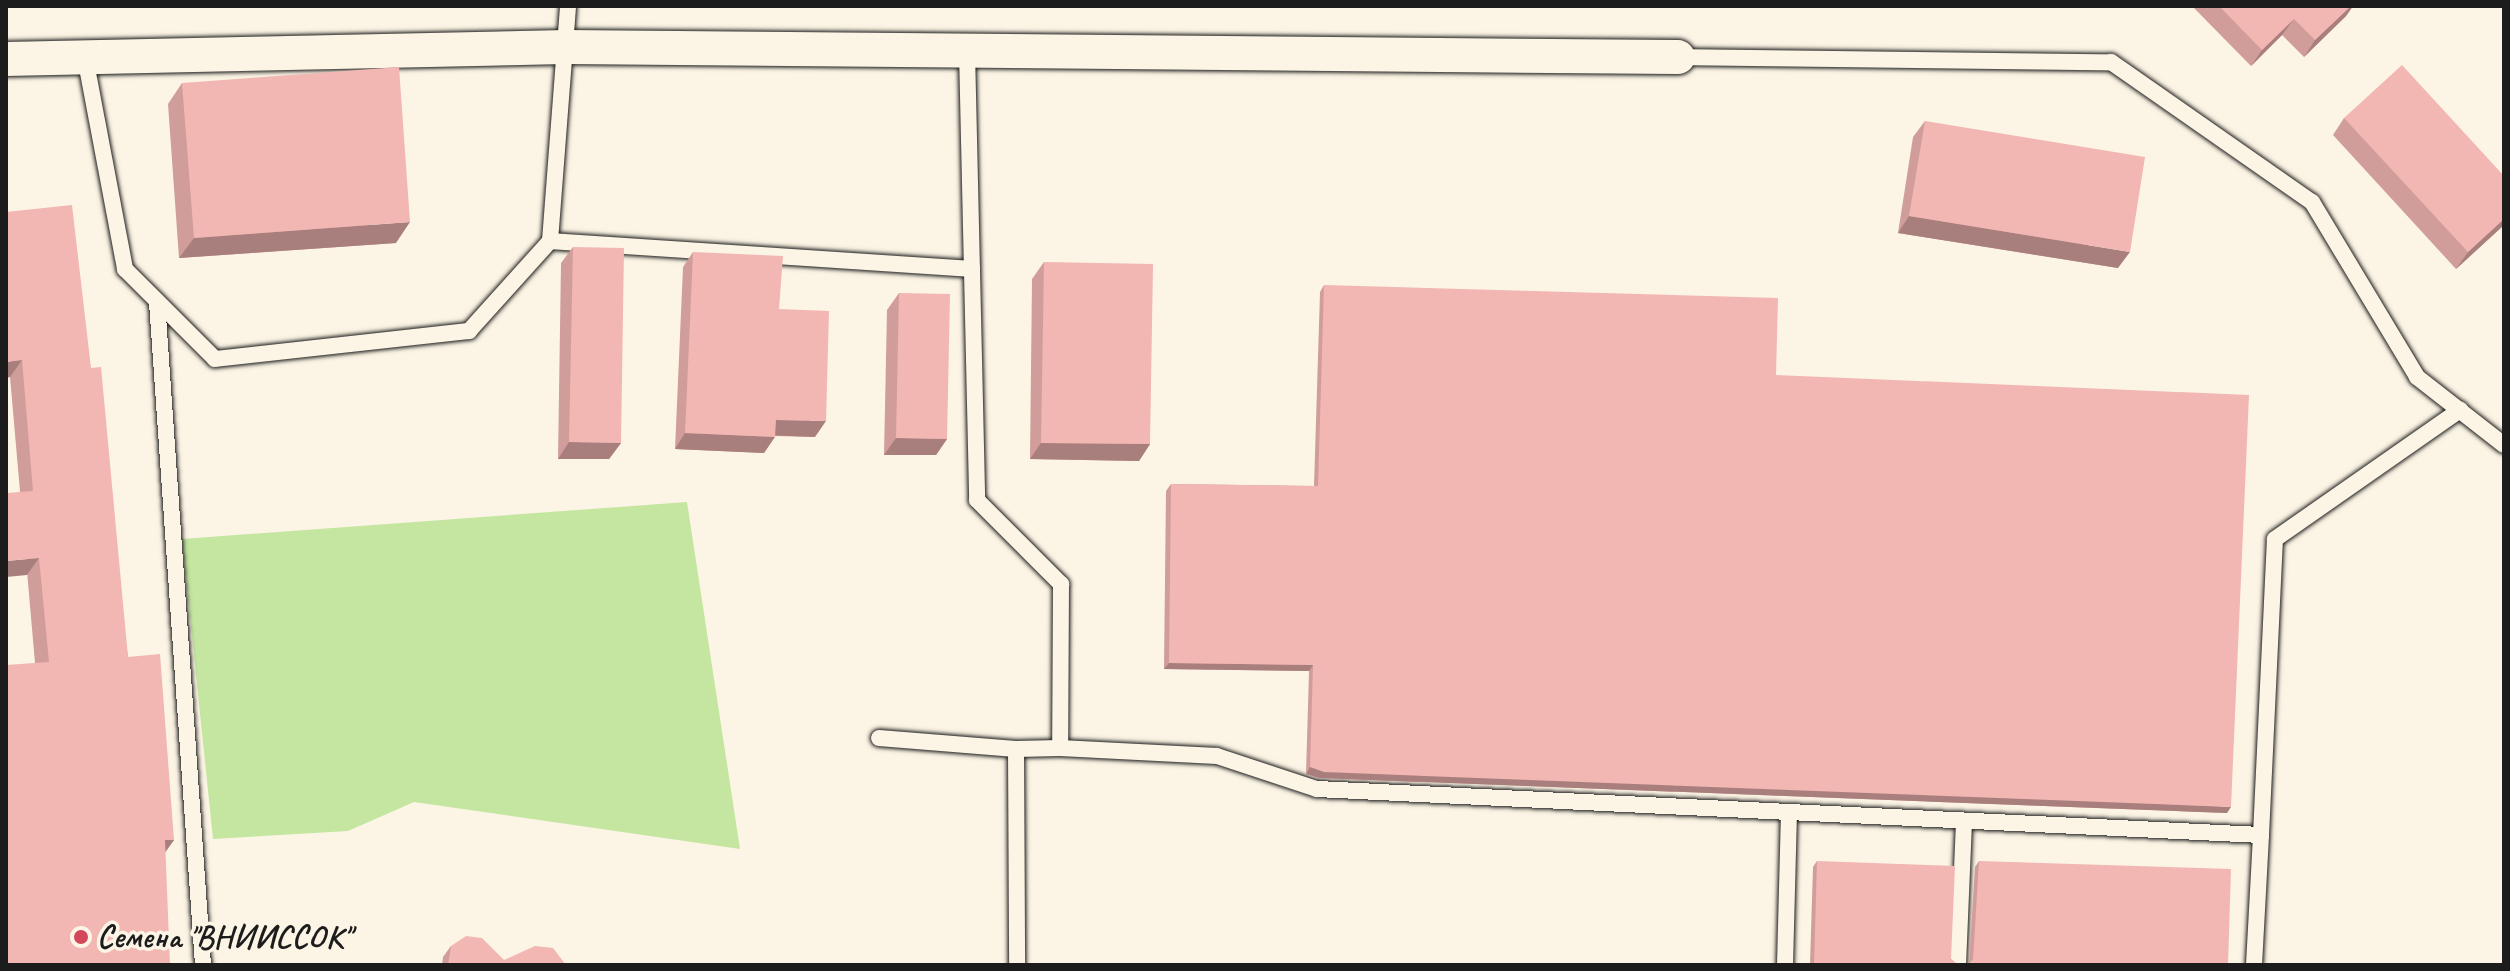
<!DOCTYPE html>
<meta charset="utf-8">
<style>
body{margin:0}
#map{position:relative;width:2510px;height:971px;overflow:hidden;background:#fcf5e5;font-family:Caveat,sans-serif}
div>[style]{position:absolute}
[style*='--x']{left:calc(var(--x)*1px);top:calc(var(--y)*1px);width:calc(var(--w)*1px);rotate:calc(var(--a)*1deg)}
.green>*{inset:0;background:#c4e6a0}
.roads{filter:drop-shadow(0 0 2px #1c1c1c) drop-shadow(0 0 2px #1c1c1c)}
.service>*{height:16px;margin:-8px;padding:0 8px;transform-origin:8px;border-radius:8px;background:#fcf5e5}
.minor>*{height:34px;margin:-17px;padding:0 17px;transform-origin:17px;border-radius:17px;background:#fcf5e5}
.wall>*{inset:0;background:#d09d9a}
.shaded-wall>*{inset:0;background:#a97f7d}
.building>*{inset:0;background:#f2b6b3}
.dots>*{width:22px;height:22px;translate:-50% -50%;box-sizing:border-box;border:4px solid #fcf5e5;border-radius:50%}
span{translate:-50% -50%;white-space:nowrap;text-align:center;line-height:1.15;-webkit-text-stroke:7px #fcf5e5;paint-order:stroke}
.poi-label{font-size:32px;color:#1c1c1c;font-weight:700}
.left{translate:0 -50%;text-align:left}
.frame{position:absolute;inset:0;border:8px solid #1c1c1c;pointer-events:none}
</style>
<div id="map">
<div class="green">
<i style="clip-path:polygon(687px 502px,740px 849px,414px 802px,348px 831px,213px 839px,182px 539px)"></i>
</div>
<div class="roads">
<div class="service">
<i style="--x:967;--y:51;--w:449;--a:88.7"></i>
<i style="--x:977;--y:500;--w:119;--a:45"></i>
<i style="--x:1061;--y:584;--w:164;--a:90.3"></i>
<i style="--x:1060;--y:748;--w:44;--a:178.7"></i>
<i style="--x:1016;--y:749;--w:216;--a:89.7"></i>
<i style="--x:85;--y:57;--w:216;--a:79.3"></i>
<i style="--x:125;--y:269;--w:127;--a:45"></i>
<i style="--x:215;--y:359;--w:256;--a:-6.3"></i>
<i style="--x:469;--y:331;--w:121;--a:-48"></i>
<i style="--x:550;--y:241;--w:236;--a:-85.6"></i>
<i style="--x:1678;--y:57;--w:433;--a:0.7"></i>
<i style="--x:2111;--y:62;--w:245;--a:34.9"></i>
<i style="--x:2312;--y:202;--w:204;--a:59"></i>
<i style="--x:2417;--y:377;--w:110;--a:38"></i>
<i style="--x:550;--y:241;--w:423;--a:3.8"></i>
<i style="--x:157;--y:302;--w:665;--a:86.03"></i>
<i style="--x:879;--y:738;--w:137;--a:4.6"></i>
<i style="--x:1060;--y:748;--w:157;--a:2.9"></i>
<i style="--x:1217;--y:756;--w:105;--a:18.3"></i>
<i style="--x:1317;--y:789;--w:945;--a:2.79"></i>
<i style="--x:2261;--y:835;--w:296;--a:-87.3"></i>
<i style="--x:2275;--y:539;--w:226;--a:-34.9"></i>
<i style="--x:1785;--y:965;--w:151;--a:-88.5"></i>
<i style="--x:1958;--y:965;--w:143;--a:-87.6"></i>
<i style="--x:2254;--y:965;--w:130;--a:-86.9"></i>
</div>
<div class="minor">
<i style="--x:6;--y:59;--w:560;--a:-1.23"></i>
<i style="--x:566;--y:47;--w:1112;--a:0.52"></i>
</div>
</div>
<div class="wall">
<i style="clip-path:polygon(2192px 6px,2353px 6px,2346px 16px,2304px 57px,2282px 35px,2251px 66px)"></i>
<i style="clip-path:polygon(182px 83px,396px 243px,179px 258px,168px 104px)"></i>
<i style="clip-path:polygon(2344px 118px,2504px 176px,2504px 225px,2456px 269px,2333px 135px)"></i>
<i style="clip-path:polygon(1925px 121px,2118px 268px,1898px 233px,1913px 137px)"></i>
<i style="clip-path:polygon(6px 212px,91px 368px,128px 657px,174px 840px,165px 851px,35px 663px,10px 377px)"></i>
<i style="clip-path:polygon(573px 247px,621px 443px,609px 459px,558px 459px,561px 263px)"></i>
<i style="clip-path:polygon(693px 252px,779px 309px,815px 437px,775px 436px,764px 453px,675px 449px,683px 267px)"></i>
<i style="clip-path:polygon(1044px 262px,1150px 444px,1139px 461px,1030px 459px,1032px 279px)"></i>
<i style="clip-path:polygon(1324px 285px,1776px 375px,2227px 813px,1319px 778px,1306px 774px,1309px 671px,1164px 669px,1166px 491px,1171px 484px,1314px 486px,1320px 292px)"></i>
<i style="clip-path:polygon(899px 293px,947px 439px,936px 455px,884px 455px,887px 310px)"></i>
<i style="clip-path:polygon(1817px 861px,1951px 959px,1958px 965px,1810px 965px,1813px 867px)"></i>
<i style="clip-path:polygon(1979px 861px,2228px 965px,1969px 963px,1975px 867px)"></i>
<i style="clip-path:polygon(451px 946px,504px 960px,566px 965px,442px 965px,443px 957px)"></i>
</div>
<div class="shaded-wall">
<i style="clip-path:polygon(2351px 6px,2353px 6px,2346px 16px,2304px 57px,2315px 40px)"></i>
<i style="clip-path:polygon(2294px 19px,2282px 35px,2251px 66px,2262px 50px)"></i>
<i style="clip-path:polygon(1909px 216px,2130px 252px,2118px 268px,1898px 233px)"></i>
<i style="clip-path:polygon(2504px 219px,2504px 225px,2456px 269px,2468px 252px)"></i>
<i style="clip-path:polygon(410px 222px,396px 243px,179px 258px,194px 238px)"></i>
<i style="clip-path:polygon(22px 360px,10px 377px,6px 378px,6px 362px)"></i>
<i style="clip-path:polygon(776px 420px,826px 421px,815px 437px,765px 435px)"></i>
<i style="clip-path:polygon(685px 433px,775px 437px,764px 453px,675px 449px)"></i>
<i style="clip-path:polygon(896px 438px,947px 439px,936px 455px,884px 455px)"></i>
<i style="clip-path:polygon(569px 442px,621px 443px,609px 459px,558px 459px)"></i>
<i style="clip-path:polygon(1041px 443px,1150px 444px,1139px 461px,1030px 459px)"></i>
<i style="clip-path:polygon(39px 558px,27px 575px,6px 577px,6px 561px)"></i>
<i style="clip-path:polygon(1169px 663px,1313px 665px,1309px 671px,1164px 669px)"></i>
<i style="clip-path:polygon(1310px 767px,2231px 807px,2227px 813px,1319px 778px,1306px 774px)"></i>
<i style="clip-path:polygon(165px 840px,174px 840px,162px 857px)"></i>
</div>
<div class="building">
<i style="clip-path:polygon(2219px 6px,2351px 6px,2315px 40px,2294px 19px,2262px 50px)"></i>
<i style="clip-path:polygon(2402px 65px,2504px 176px,2504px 219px,2468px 252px,2344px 118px)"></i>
<i style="clip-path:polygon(399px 67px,410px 222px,194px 238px,182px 83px)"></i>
<i style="clip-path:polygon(1925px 121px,2145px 157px,2130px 252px,1909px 216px)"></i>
<i style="clip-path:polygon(72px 205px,91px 368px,101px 367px,128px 657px,160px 654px,174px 840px,165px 840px,170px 965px,6px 965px,6px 665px,49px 662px,39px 558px,6px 561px,6px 493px,33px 491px,22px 360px,6px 362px,6px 212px)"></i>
<i style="clip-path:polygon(573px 247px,624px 248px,621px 443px,569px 442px)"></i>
<i style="clip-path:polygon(693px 252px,783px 256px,779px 309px,829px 311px,826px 421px,776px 420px,775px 437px,685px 433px)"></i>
<i style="clip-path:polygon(1044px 262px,1153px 264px,1150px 444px,1041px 443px)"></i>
<i style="clip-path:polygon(1324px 285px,1778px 298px,1776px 375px,2249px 395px,2231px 807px,1324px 772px,1310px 767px,1313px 665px,1169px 663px,1171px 484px,1318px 486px)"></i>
<i style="clip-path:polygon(899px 293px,950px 294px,947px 439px,896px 438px)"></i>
<i style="clip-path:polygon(1817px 861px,1955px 866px,1951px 959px,1958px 965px,1814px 965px)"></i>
<i style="clip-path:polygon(1979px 861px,2231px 869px,2228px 965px,1968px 965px,1973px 959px)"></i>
<i style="clip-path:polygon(466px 936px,482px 938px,504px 960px,535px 946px,553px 948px,566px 965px,448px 965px,451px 946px)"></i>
</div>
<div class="dots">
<i style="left:81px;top:937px;background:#d1495b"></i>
</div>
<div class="poi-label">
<span class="left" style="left:97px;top:937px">Семена "ВНИИССОК"</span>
</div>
<div class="frame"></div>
</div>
